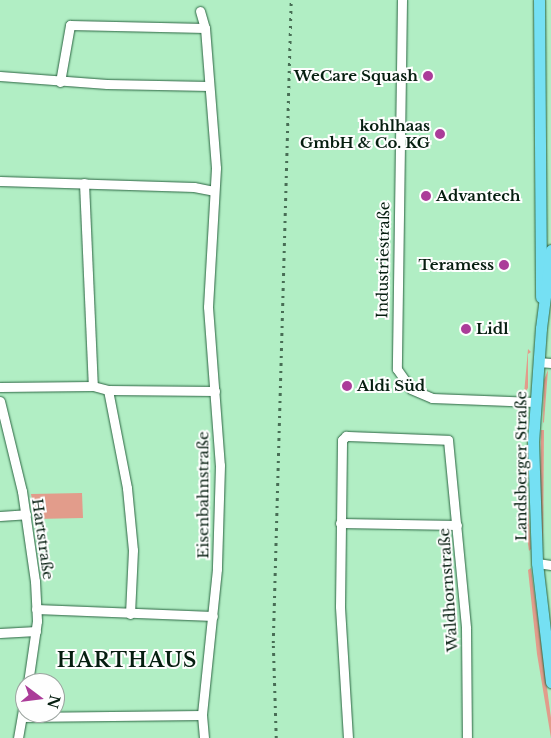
<!DOCTYPE html>
<meta charset="utf-8">
<style>
body{margin:0}
#map{position:relative;width:551px;height:738px;overflow:hidden;background:#b1eec4;font-family:"Libre Baskerville",serif}
div>[style]{position:absolute}
[style*='--x']{left:calc(var(--x)*1px);top:calc(var(--y)*1px);width:calc(var(--w)*1px);rotate:calc(var(--a)*1deg)}
.green>*{inset:0;background:#e29c8b}
.roads{filter:drop-shadow(0 0 1px #2b6542) drop-shadow(0 0 1px #2b6542)}
.minor>*{height:9px;margin:-4.5px;padding:0 4.5px;transform-origin:4.5px;border-radius:4.5px;background:#fff}
.major>*{height:11px;margin:-5.5px;padding:0 5.5px;transform-origin:5.5px;border-radius:5.5px;background:#75e0f3}
.rail>*{height:2.5px;margin-top:-1.25px;transform-origin:0;background:repeating-linear-gradient(90deg,#486e55 0 2.5px,transparent 0 7.5px)}
.dots>*{width:14px;height:14px;translate:-50% -50%;box-sizing:border-box;border:2px solid #fefefe;border-radius:50%}
span{translate:-50% -50%;white-space:nowrap;text-align:center;line-height:1.15;-webkit-text-stroke:4px #fefefe;paint-order:stroke}
.poi-label{font-size:15px;color:#061e10;font-weight:700}
.right{translate:-100% -50%;text-align:right}
.left{translate:0 -50%;text-align:left}
.street-label{font-size:15px;color:#061e10}
.district-label{font-size:20px;color:#061e10;font-weight:700;letter-spacing:1px}
.north{position:absolute;left:15px;top:673px;width:50px;height:50px;box-sizing:border-box;background:#fefefe;border:1px solid #9ba49f;border-radius:50%;rotate:105deg;font-size:14px;font-weight:700;line-height:20px;text-align:center;color:#061e10}
.north::after{content:'';display:block;margin:auto;width:18px;height:22px;background:#ab3c99;clip-path:polygon(50% 0,100% 100%,50% 72%,0 100%)}
</style>
<div id="map">
<div class="green">
<i style="clip-path:polygon(528px 349px,531px 352px,528px 354px,528px 388px,524px 394px)"></i>
<i style="clip-path:polygon(548px 370px,544px 422px,543px 423px,544px 380px)"></i>
<i style="clip-path:polygon(541px 430px,544px 430px,543px 550px,540px 496px)"></i>
<i style="clip-path:polygon(524px 448px,531px 549px,529px 551px,522px 501px)"></i>
<i style="clip-path:polygon(82px 493px,83px 518px,36px 519px,31px 494px)"></i>
<i style="clip-path:polygon(531px 568px,551px 718px,551px 738px,537px 654px,528px 570px)"></i>
</div>
<div class="roads">
<div class="minor">
<i style="--x:402;--y:0;--w:369;--a:90.8"></i>
<i style="--x:397;--y:369;--w:24;--a:55"></i>
<i style="--x:411;--y:389;--w:23;--a:23"></i>
<i style="--x:432;--y:398;--w:103;--a:2.2"></i>
<i style="--x:200;--y:11;--w:18;--a:74"></i>
<i style="--x:205;--y:28;--w:140;--a:85.5"></i>
<i style="--x:216;--y:168;--w:139;--a:93.3"></i>
<i style="--x:208;--y:307;--w:158;--a:85.7"></i>
<i style="--x:220;--y:465;--w:104;--a:91.7"></i>
<i style="--x:217;--y:569;--w:147;--a:95.9"></i>
<i style="--x:202;--y:715;--w:23;--a:85"></i>
<i style="--x:0;--y:76;--w:107;--a:4.3"></i>
<i style="--x:107;--y:84;--w:102;--a:1.1"></i>
<i style="--x:60;--y:82;--w:58;--a:-80"></i>
<i style="--x:70;--y:25;--w:135;--a:1.3"></i>
<i style="--x:0;--y:181;--w:194;--a:1.8"></i>
<i style="--x:194;--y:187;--w:20;--a:11"></i>
<i style="--x:84;--y:183;--w:203;--a:87.5"></i>
<i style="--x:538;--y:362;--w:13;--a:4"></i>
<i style="--x:0;--y:387;--w:93;--a:-0.6"></i>
<i style="--x:93;--y:386;--w:16;--a:15"></i>
<i style="--x:108;--y:390;--w:107;--a:0.5"></i>
<i style="--x:108;--y:390;--w:100;--a:79"></i>
<i style="--x:127;--y:488;--w:62;--a:84.5"></i>
<i style="--x:133;--y:550;--w:64;--a:92.7"></i>
<i style="--x:0;--y:401;--w:93;--a:76.3"></i>
<i style="--x:22;--y:491;--w:91;--a:81.8"></i>
<i style="--x:35;--y:581;--w:40;--a:87.1"></i>
<i style="--x:37;--y:621;--w:63;--a:98.3"></i>
<i style="--x:0;--y:516;--w:26;--a:-4"></i>
<i style="--x:340;--y:523;--w:117;--a:1"></i>
<i style="--x:537;--y:563;--w:14;--a:8"></i>
<i style="--x:36;--y:609;--w:177;--a:2.3"></i>
<i style="--x:0;--y:633;--w:36;--a:-3"></i>
<i style="--x:22;--y:717;--w:180;--a:-0.6"></i>
<i style="--x:18;--y:738;--w:41;--a:-80.1"></i>
<i style="--x:348;--y:738;--w:132;--a:-93.5"></i>
<i style="--x:340;--y:606;--w:166;--a:-89.3"></i>
<i style="--x:342;--y:440;--w:6;--a:-45"></i>
<i style="--x:346;--y:436;--w:102;--a:2.2"></i>
<i style="--x:448;--y:440;--w:189;--a:84.5"></i>
<i style="--x:466;--y:628;--w:110;--a:89.5"></i>
</div>
<div class="major">
<i style="--x:539;--y:0;--w:297;--a:89.6"></i>
<i style="--x:551;--y:250;--w:79;--a:97.3"></i>
<i style="--x:541;--y:328;--w:113;--a:94"></i>
<i style="--x:533;--y:441;--w:122;--a:88.1"></i>
<i style="--x:537;--y:563;--w:120;--a:83.3"></i>
</div>
</div>
<div class="rail">
<i style="--x:276;--y:738;--w:95;--a:-91.8"></i>
<i style="--x:273;--y:643;--w:643;--a:-88.4"></i>
</div>
<div class="dots">
<i style="left:428px;top:76px;background:#ab3c99"></i>
<i style="left:440px;top:134px;background:#ab3c99"></i>
<i style="left:426px;top:196px;background:#ab3c99"></i>
<i style="left:504px;top:265px;background:#ab3c99"></i>
<i style="left:466px;top:329px;background:#ab3c99"></i>
<i style="left:347px;top:386px;background:#ab3c99"></i>
</div>
<div class="poi-label">
<span class="right" style="left:418px;top:76px">WeCare Squash</span>
<span class="right" style="left:430px;top:134px">kohlhaas<br>GmbH &amp; Co. KG</span>
<span class="left" style="left:436px;top:196px">Advantech</span>
<span class="right" style="left:494px;top:265px">Teramess</span>
<span class="left" style="left:476px;top:329px">Lidl</span>
<span class="left" style="left:357px;top:386px">Aldi Süd</span>
</div>
<div class="street-label">
<span style="left:383px;top:260px;rotate:-89deg">Industriestraße</span>
<span style="left:521px;top:466px;rotate:-90deg">Landsberger Straße</span>
<span style="left:203px;top:495px;rotate:-90deg">Eisenbahnstraße</span>
<span style="left:43px;top:539px;rotate:82deg">Hartstraße</span>
<span style="left:448px;top:590px;rotate:-94deg">Waldhornstraße</span>
</div>
<div class="district-label">
<span style="left:127px;top:660px">HARTHAUS</span>
</div>
<div class="north">N</div>
</div>
